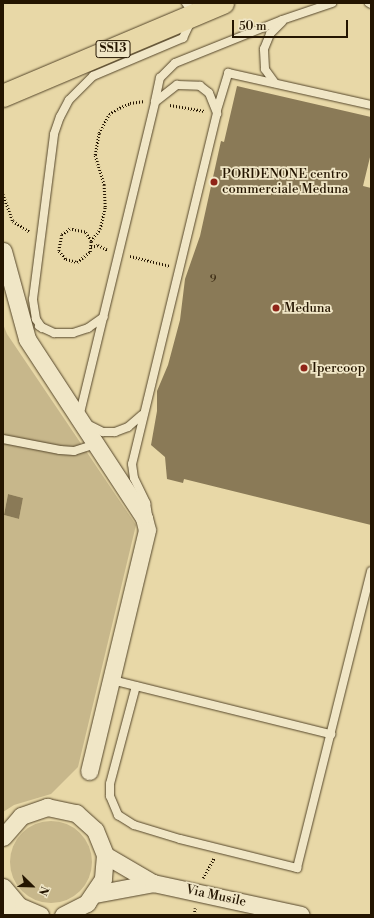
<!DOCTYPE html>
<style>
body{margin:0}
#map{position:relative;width:374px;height:918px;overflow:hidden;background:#e8d8a7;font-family:"Libre Bodoni",serif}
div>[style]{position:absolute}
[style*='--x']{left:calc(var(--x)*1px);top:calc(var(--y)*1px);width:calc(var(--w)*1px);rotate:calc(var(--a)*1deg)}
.green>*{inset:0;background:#c7b78b}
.round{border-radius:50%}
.building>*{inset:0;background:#8a7a57}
.path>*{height:2.5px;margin-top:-1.25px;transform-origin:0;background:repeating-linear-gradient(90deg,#241501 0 1px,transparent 0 3px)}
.roads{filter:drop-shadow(0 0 1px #55462a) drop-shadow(0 0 1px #55462a)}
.lane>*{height:8px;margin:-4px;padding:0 4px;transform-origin:4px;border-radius:4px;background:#f0e6c6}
.street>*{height:17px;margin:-8.5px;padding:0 8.5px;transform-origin:8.5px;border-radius:8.5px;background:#f0e6c6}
.primary>*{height:22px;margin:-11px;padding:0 11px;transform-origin:11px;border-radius:11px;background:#e8d8a7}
.dots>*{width:11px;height:11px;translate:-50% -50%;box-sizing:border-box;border:2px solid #f0e6c6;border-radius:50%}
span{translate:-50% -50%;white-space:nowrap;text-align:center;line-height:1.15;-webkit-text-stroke:3.5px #f0e6c6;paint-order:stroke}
.number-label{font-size:11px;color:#3e2e16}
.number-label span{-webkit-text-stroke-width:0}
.shield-label span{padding:1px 3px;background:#f0e6c6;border:1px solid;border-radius:3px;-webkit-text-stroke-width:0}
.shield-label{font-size:12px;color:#241501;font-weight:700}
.poi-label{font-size:13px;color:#241501}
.left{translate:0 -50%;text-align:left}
.street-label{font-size:13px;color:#241501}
.frame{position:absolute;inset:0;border:4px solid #241501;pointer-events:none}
.north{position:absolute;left:12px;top:866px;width:40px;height:40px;-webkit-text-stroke:3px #f0e6c6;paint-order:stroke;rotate:113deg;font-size:11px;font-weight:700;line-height:16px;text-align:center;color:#241501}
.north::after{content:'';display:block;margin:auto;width:14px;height:18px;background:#241501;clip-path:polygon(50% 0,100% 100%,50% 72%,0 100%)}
.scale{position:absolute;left:232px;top:20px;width:116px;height:18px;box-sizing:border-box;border:2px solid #241501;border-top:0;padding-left:5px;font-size:12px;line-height:14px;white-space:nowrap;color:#241501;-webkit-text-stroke:3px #f0e6c6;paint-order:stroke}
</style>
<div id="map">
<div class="green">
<i style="clip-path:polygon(evenodd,3px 324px,7px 334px,136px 525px,78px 767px,51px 794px,14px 805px,3px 812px,3px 324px,8px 494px,23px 498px,19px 519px,4px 515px,8px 494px)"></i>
<i class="round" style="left:10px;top:821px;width:82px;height:82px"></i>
</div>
<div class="building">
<i style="clip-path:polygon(237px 86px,371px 117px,371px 153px,363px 186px,371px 188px,371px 525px,184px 479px,183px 483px,167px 479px,165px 457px,151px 445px,157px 411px,157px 391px,168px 365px,180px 320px,185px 279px,200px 236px,221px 141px,224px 142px)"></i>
<i style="clip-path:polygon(8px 494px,23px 498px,19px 519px,4px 515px)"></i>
</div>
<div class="path">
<i style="--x:170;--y:105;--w:35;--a:10"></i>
<i style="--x:3;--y:194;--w:29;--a:70"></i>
<i style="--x:13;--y:221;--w:20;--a:33"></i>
<i style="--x:91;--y:241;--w:11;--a:-124"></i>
<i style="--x:85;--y:232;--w:15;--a:-169"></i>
<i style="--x:70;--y:229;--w:10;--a:143"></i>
<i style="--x:62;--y:235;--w:16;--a:101"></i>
<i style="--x:59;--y:251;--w:11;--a:49"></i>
<i style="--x:66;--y:259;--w:11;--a:15"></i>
<i style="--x:77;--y:262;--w:16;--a:-38"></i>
<i style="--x:90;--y:252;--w:11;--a:-85"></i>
<i style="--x:91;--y:241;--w:15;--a:-53"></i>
<i style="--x:100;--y:229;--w:23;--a:-77"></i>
<i style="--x:105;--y:207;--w:22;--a:-93"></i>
<i style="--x:104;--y:185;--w:31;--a:-107"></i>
<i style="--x:95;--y:155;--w:22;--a:-80"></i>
<i style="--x:99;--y:133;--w:21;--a:-62"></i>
<i style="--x:109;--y:114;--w:9;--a:-32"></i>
<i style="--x:117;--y:109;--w:14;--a:-25"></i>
<i style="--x:130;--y:103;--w:15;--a:-8"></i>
<i style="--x:91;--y:247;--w:7;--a:-16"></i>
<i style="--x:98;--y:245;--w:11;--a:27"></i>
<i style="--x:130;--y:256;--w:41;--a:14"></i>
<i style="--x:203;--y:878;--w:23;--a:-61"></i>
<i style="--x:194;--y:915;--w:7;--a:-82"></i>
</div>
<div class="roads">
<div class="lane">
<i style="--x:369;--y:3;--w:2;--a:27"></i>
<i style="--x:275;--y:83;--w:17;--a:-126"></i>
<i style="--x:265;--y:69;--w:20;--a:-93"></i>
<i style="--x:264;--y:49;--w:16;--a:-68"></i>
<i style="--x:270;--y:34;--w:17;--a:-45"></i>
<i style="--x:155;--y:101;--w:24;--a:-78"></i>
<i style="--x:160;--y:78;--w:21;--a:-45"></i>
<i style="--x:175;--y:63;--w:115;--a:-21.9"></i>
<i style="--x:282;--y:20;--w:53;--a:-18.8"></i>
<i style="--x:217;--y:110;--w:39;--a:-73"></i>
<i style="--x:228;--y:73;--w:147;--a:12.6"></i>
<i style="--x:39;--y:326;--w:17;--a:25"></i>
<i style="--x:54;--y:333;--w:19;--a:0"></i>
<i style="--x:73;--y:333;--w:16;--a:-18"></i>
<i style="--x:88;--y:328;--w:19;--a:-35"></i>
<i style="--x:42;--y:328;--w:11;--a:-124"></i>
<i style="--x:36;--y:319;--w:20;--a:-99"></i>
<i style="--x:33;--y:299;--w:166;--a:-82.7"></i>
<i style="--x:54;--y:134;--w:18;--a:-71"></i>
<i style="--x:60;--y:117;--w:19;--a:-62"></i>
<i style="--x:69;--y:100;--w:34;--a:-45"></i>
<i style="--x:93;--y:76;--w:98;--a:-22.9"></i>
<i style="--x:183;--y:38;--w:26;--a:-65"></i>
<i style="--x:194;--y:14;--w:14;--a:-126"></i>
<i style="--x:79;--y:417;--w:324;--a:-76.4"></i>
<i style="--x:155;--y:102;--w:28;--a:-38"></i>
<i style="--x:177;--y:85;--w:23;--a:2"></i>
<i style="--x:200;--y:86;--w:11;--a:38"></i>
<i style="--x:209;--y:93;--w:22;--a:68"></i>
<i style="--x:217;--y:113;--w:361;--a:103.6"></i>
<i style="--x:132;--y:464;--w:14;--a:82"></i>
<i style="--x:134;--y:478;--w:28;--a:64"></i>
<i style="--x:146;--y:503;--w:13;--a:81"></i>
<i style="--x:87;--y:424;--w:18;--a:27"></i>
<i style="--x:103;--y:432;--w:12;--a:0"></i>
<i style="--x:115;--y:432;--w:14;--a:-21"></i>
<i style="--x:128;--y:427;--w:18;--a:-41"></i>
<i style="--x:3;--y:439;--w:58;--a:10.9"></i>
<i style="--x:60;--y:450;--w:14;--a:4"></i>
<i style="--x:74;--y:451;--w:22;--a:-18"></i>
<i style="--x:112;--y:680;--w:226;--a:13.9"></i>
<i style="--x:136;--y:686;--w:101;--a:104.9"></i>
<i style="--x:110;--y:784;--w:12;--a:90"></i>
<i style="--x:110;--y:796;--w:21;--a:67"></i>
<i style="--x:118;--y:815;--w:19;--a:32"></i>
<i style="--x:134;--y:825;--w:48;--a:16.9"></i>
<i style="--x:180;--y:839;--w:121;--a:13.9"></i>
<i style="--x:297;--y:868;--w:306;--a:-76"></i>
</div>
<div class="street">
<i style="--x:3;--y:251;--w:91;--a:74.7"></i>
<i style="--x:27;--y:339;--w:214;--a:56.8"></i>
<i style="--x:144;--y:518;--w:12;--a:76"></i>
<i style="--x:147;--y:530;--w:248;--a:103.5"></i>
<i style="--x:3;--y:837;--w:28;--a:-49"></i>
<i style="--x:21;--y:816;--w:28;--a:-19"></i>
<i style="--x:47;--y:807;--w:30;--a:12"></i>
<i style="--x:76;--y:813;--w:25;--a:42"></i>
<i style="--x:95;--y:830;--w:27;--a:68"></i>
<i style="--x:105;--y:855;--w:24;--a:95"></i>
<i style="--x:103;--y:879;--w:29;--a:124"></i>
<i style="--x:87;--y:903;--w:27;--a:153"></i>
<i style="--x:105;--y:855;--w:56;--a:30.3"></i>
<i style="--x:3;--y:887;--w:25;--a:50"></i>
<i style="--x:19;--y:906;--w:23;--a:23"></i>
<i style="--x:95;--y:894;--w:59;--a:-10.7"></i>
<i style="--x:153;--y:883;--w:151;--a:12.2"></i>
<i style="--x:6;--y:915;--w:21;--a:-87"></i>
</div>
<div class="primary">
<i style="--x:3;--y:96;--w:239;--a:-22.9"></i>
</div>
</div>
<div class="dots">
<i style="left:214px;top:182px;background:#8f2418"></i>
<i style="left:276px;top:308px;background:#8f2418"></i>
<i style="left:304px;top:368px;background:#8f2418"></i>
</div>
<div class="number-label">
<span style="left:213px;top:279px">9</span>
</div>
<div class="shield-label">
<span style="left:113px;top:49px">SS13</span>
</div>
<div class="poi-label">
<span class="left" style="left:222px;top:182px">PORDENONE centro<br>commerciale Meduna</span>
<span class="left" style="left:284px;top:308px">Meduna</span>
<span class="left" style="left:312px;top:368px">Ipercoop</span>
</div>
<div class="street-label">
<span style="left:216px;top:896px;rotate:12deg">Via Musile</span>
</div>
<div class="frame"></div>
<div class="north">N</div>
<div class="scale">50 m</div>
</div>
